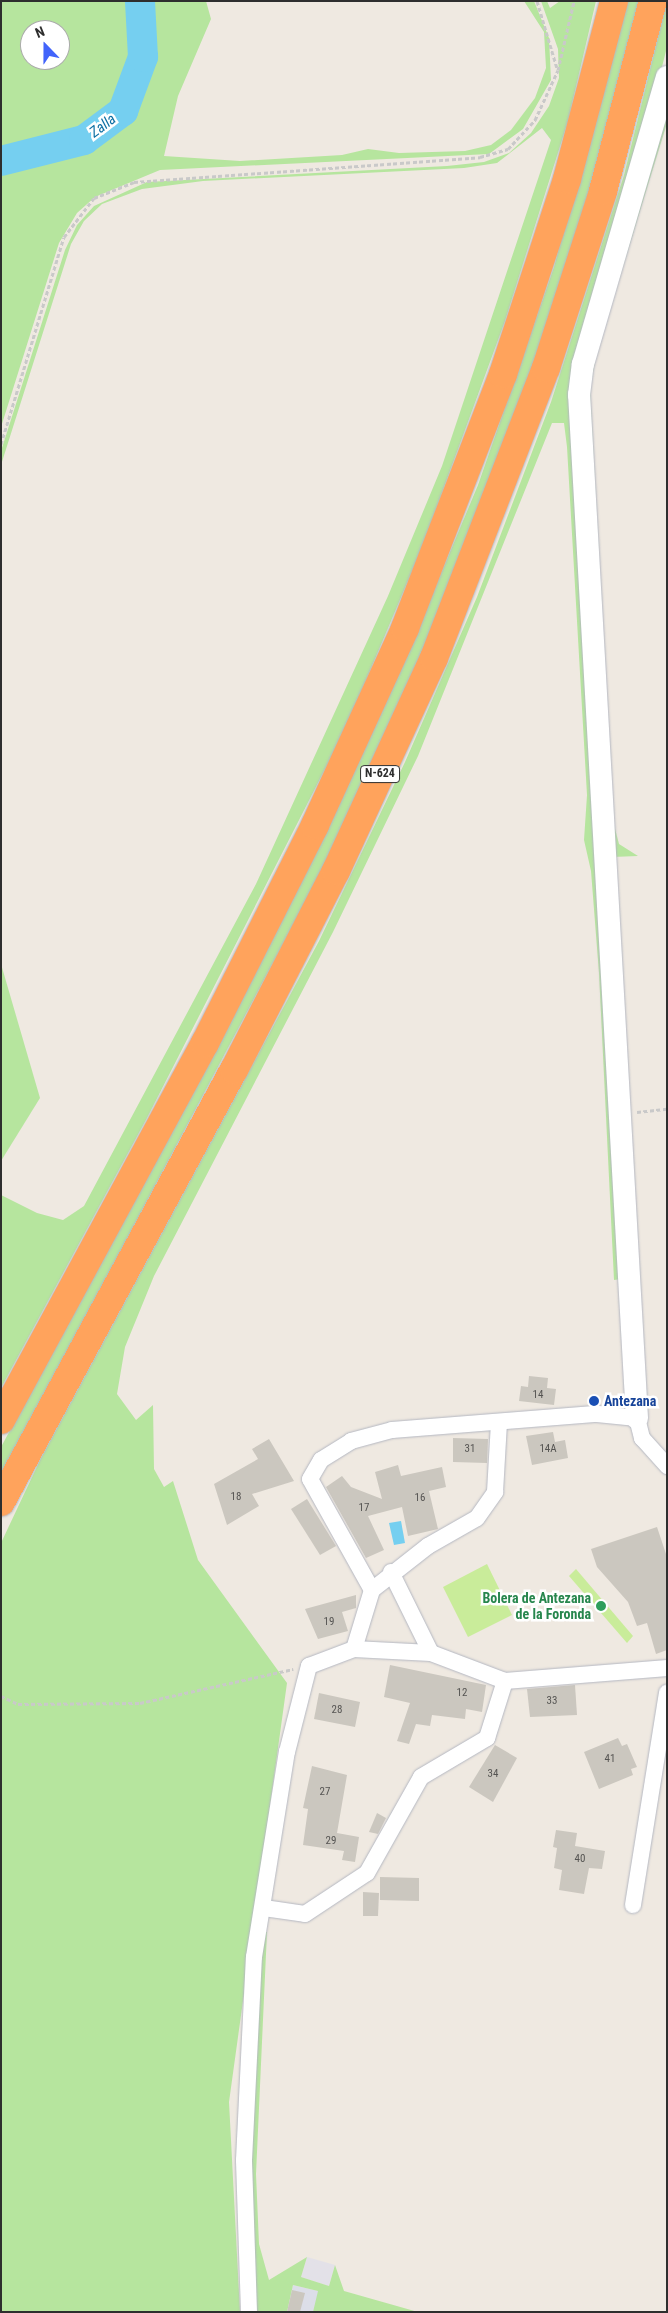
<!DOCTYPE html>
<style>
body{margin:0}
#map{position:relative;width:668px;height:2313px;overflow:hidden;background:#efe9e1;font-family:"Roboto Condensed",sans-serif}
div>[style]{position:absolute}
[style*='--x']{left:calc(var(--x)*1px);top:calc(var(--y)*1px);width:calc(var(--w)*1px);rotate:calc(var(--a)*1deg)}
.industrial>*{inset:0;background:#e3e1e8}
.airport>*{inset:0;background:#dcdee8}
.green>*{inset:0;background:#b6e59e}
.pitch>*{inset:0;background:#c9ec9a}
.water>*{inset:0;background:#75cff0}
.river>*{height:30px;margin:-15px;padding:0 15px;transform-origin:15px;border-radius:15px;background:#75cff0}
.building>*{inset:0;background:#cbc7bf}
.path>*{height:3px;margin-top:-1.5px;transform-origin:0;background:repeating-linear-gradient(90deg,#c9c9c9 0 4px,transparent 0 6.5px)}
.roads{filter:drop-shadow(0 0 1px #b4b7c1) drop-shadow(0 0 1px #b4b7c1)}
.street>*{height:16px;margin:-8px;padding:0 8px;transform-origin:8px;border-radius:8px;background:#fff}
.secondary>*{height:22px;margin:-11px;padding:0 11px;transform-origin:11px;border-radius:11px;background:#fff}
.highway>*{height:28px;margin:-14px;padding:0 14px;transform-origin:14px;border-radius:14px;background:#ffa35c}
.dots>*{width:14px;height:14px;translate:-50% -50%;box-sizing:border-box;border:2px solid #fff;border-radius:50%}
span{translate:-50% -50%;white-space:nowrap;text-align:center;line-height:1.15;-webkit-text-stroke:5px #fff;paint-order:stroke}
.number-label{font-size:11px;color:#555452}
.number-label span{-webkit-text-stroke-width:0}
.shield-label span{padding:1px 4px;background:#fff;border:1px solid;border-radius:4px;-webkit-text-stroke-width:0}
.shield-label{font-size:12px;color:#2e2e2e;font-weight:700}
.transit-label{font-size:14px;color:#164399;font-weight:700}
.left{translate:0 -50%;text-align:left}
.leisure-label{font-size:14px;color:#27864d;font-weight:700}
.right{translate:-100% -50%;text-align:right}
.water-label{font-size:15px;color:#0d6fa3;font-style:italic}
.frame{position:absolute;inset:0;border:2px solid #2e2e2e;pointer-events:none}
.north{position:absolute;left:20px;top:20px;width:50px;height:50px;box-sizing:border-box;background:#fff;border:1px solid #ababab;border-radius:50%;rotate:338deg;font-size:14px;font-weight:700;line-height:20px;text-align:center;color:#2e2e2e}
.north::after{content:'';display:block;margin:auto;width:18px;height:22px;background:#4264fb;clip-path:polygon(50% 0,100% 100%,50% 72%,0 100%)}
</style>
<div id="map">
<div class="industrial">
<i style="clip-path:polygon(307px 2257px,335px 2265px,329px 2286px,301px 2277px)"></i>
</div>
<div class="airport">
<i style="clip-path:polygon(293px 2285px,318px 2291px,403px 2312px,287px 2312px)"></i>
</div>
<div class="green">
<i style="clip-path:polygon(evenodd,1px 1px,206px 1px,211px 19px,178px 96px,164px 156px,240px 161px,342px 155px,368px 149px,399px 153px,465px 151px,491px 145px,511px 130px,535px 98px,546px 68px,544px 32px,524px 1px,534px 1px,549px 38px,551px 80px,523px 129px,489px 154px,160px 170px,95px 197px,77px 213px,59px 243px,1px 427px,1px 1px,30px 30px,60px 30px,60px 60px,30px 60px,30px 30px)"></i>
<i style="clip-path:polygon(541px 1px,547px 1px,550px 8px,560px 1px,596px 1px,568px 121px,505px 321px,421px 550px,345px 730px,147px 1118px,1px 1388px,1px 1195px,37px 1213px,63px 1220px,84px 1206px,256px 884px,388px 596px,442px 466px,551px 140px,542px 128px,497px 163px,464px 168px,203px 181px,142px 189px,102px 204px,84px 221px,71px 244px,1px 465px,1px 451px,65px 250px,77px 225px,94px 206px,147px 182px,447px 166px,484px 162px,509px 153px,531px 133px,549px 106px,559px 78px,558px 49px)"></i>
<i style="clip-path:polygon(625px 1px,640px 1px,568px 271px,440px 612px,320px 874px,1px 1477px,1px 1447px,76px 1309px,427px 607px,478px 485px,554px 267px)"></i>
<i style="clip-path:polygon(667px 1px,667px 47px,634px 178px,578px 348px,621px 1279px,614px 1280px,599px 973px,591px 871px,584px 840px,587px 795px,567px 447px,564px 423px,552px 423px,418px 756px,333px 932px,154px 1276px,125px 1347px,117px 1394px,136px 1420px,153px 1405px,154px 1469px,164px 1487px,173px 1481px,198px 1560px,287px 1683px,229px 2102px,240px 2312px,1px 2312px,1px 1543px,41px 1458px,319px 941px,405px 762px,477px 597px,551px 402px,624px 175px)"></i>
<i style="clip-path:polygon(667px 102px,667px 123px,597px 351px,590px 388px,613px 821px,619px 844px,638px 856px,612px 857px,585px 413px,591px 356px)"></i>
<i style="clip-path:polygon(1px 964px,40px 1098px,1px 1161px)"></i>
<i style="clip-path:polygon(261px 1932px,267px 1932px,256px 2174px,259px 2244px,269px 2280px,307px 2257px,301px 2277px,329px 2286px,335px 2265px,344px 2291px,418px 2312px,313px 2312px,318px 2291px,293px 2285px,287px 2312px,255px 2312px,249px 2170px)"></i>
</div>
<div class="pitch">
<i style="clip-path:polygon(487px 1564px,512px 1615px,468px 1637px,443px 1587px)"></i>
<i style="clip-path:polygon(576px 1569px,633px 1636px,627px 1643px,569px 1576px)"></i>
</div>
<div class="water">
<i style="clip-path:polygon(401px 1521px,405px 1543px,394px 1545px,389px 1523px)"></i>
</div>
<div class="river">
<i style="--x:1;--y:161;--w:86;--a:-14.2"></i>
<i style="--x:84;--y:140;--w:49;--a:-36.6"></i>
<i style="--x:123;--y:111;--w:58;--a:-69.7"></i>
<i style="--x:143;--y:57;--w:56;--a:-93.1"></i>
</div>
<div class="building">
<i style="clip-path:polygon(529px 1376px,548px 1378px,547px 1388px,556px 1389px,554px 1405px,519px 1401px,521px 1386px,528px 1387px)"></i>
<i style="clip-path:polygon(553px 1432px,555px 1442px,565px 1440px,568px 1458px,532px 1465px,526px 1436px)"></i>
<i style="clip-path:polygon(453px 1438px,488px 1439px,487px 1463px,453px 1462px)"></i>
<i style="clip-path:polygon(269px 1439px,294px 1481px,252px 1494px,259px 1506px,227px 1525px,214px 1484px,258px 1459px,252px 1449px)"></i>
<i style="clip-path:polygon(398px 1465px,401px 1476px,442px 1467px,446px 1487px,429px 1491px,438px 1529px,408px 1536px,402px 1507px,368px 1516px,384px 1550px,366px 1558px,326px 1487px,342px 1476px,351px 1487px,382px 1499px,375px 1472px)"></i>
<i style="clip-path:polygon(307px 1499px,336px 1546px,320px 1555px,291px 1509px)"></i>
<i style="clip-path:polygon(657px 1527px,667px 1557px,667px 1650px,656px 1654px,647px 1623px,637px 1626px,628px 1602px,597px 1567px,591px 1549px)"></i>
<i style="clip-path:polygon(356px 1595px,356px 1608px,342px 1612px,348px 1631px,318px 1639px,305px 1609px)"></i>
<i style="clip-path:polygon(390px 1665px,486px 1685px,482px 1712px,466px 1709px,465px 1719px,432px 1715px,430px 1726px,416px 1724px,409px 1744px,397px 1741px,410px 1703px,384px 1697px)"></i>
<i style="clip-path:polygon(575px 1685px,577px 1715px,530px 1717px,527px 1689px)"></i>
<i style="clip-path:polygon(319px 1693px,360px 1702px,355px 1727px,314px 1719px)"></i>
<i style="clip-path:polygon(618px 1738px,622px 1746px,627px 1744px,637px 1767px,631px 1769px,633px 1775px,599px 1789px,584px 1752px)"></i>
<i style="clip-path:polygon(495px 1745px,517px 1758px,493px 1802px,469px 1787px)"></i>
<i style="clip-path:polygon(312px 1766px,347px 1775px,337px 1833px,359px 1837px,355px 1862px,342px 1860px,344px 1851px,303px 1845px,308px 1809px,303px 1808px)"></i>
<i style="clip-path:polygon(377px 1813px,386px 1818px,378px 1834px,369px 1832px)"></i>
<i style="clip-path:polygon(556px 1830px,577px 1833px,575px 1846px,605px 1851px,602px 1869px,589px 1868px,584px 1894px,559px 1890px,562px 1870px,554px 1868px,557px 1848px,553px 1847px)"></i>
<i style="clip-path:polygon(380px 1877px,419px 1878px,419px 1901px,380px 1900px)"></i>
<i style="clip-path:polygon(363px 1892px,379px 1893px,378px 1916px,363px 1916px)"></i>
<i style="clip-path:polygon(292px 2290px,305px 2293px,300px 2312px,287px 2312px)"></i>
</div>
<div class="path">
<i style="--x:537;--y:1;--w:70;--a:73.4"></i>
<i style="--x:1;--y:444;--w:216;--a:-73.1"></i>
<i style="--x:64;--y:237;--w:49;--a:-52.4"></i>
<i style="--x:94;--y:198;--w:43;--a:-21.8"></i>
<i style="--x:134;--y:182;--w:347;--a:-4.1"></i>
<i style="--x:480;--y:157;--w:29;--a:-16"></i>
<i style="--x:508;--y:149;--w:40;--a:-47"></i>
<i style="--x:535;--y:120;--w:55;--a:-65.3"></i>
<i style="--x:558;--y:70;--w:71;--a:-76.9"></i>
<i style="--x:637;--y:1112;--w:30;--a:-6"></i>
<i style="--x:1;--y:1696;--w:19;--a:25"></i>
<i style="--x:18;--y:1704;--w:122;--a:-0.5"></i>
<i style="--x:140;--y:1703;--w:157;--a:-12.5"></i>
</div>
<div class="roads">
<div class="street">
<i style="--x:391;--y:1572;--w:90;--a:63.7"></i>
<i style="--x:372;--y:1590;--w:71;--a:-38.2"></i>
<i style="--x:428;--y:1546;--w:56;--a:-29.7"></i>
<i style="--x:477;--y:1518;--w:32;--a:-55"></i>
<i style="--x:495;--y:1492;--w:70;--a:-86.7"></i>
<i style="--x:354;--y:1649;--w:62;--a:-73"></i>
<i style="--x:372;--y:1590;--w:127;--a:-119.2"></i>
<i style="--x:310;--y:1479;--w:22;--a:-60"></i>
<i style="--x:321;--y:1460;--w:36;--a:-32"></i>
<i style="--x:351;--y:1441;--w:42;--a:-15"></i>
<i style="--x:392;--y:1430;--w:206;--a:-4.5"></i>
<i style="--x:597;--y:1414;--w:40;--a:5.7"></i>
<i style="--x:637;--y:1418;--w:21;--a:76"></i>
<i style="--x:642;--y:1438;--w:38;--a:48"></i>
<i style="--x:633;--y:1905;--w:215;--a:-80.9"></i>
<i style="--x:264;--y:1908;--w:41;--a:8.3"></i>
<i style="--x:305;--y:1914;--w:74;--a:-33.5"></i>
<i style="--x:367;--y:1873;--w:110;--a:-60.6"></i>
<i style="--x:421;--y:1777;--w:77;--a:-30.6"></i>
<i style="--x:487;--y:1738;--w:60;--a:-72.5"></i>
<i style="--x:249;--y:2312;--w:152;--a:-91.9"></i>
<i style="--x:244;--y:2160;--w:203;--a:-87.2"></i>
<i style="--x:254;--y:1957;--w:208;--a:-80.9"></i>
<i style="--x:287;--y:1752;--w:89;--a:-75.7"></i>
<i style="--x:309;--y:1666;--w:48;--a:-20.7"></i>
<i style="--x:354;--y:1649;--w:77;--a:3"></i>
<i style="--x:431;--y:1653;--w:79;--a:20.7"></i>
<i style="--x:505;--y:1681;--w:163;--a:-4.6"></i>
</div>
<div class="secondary">
<i style="--x:637;--y:1418;--w:1025;--a:-93.24"></i>
<i style="--x:579;--y:395;--w:31;--a:-83"></i>
<i style="--x:583;--y:364;--w:299;--a:-73.7"></i>
</div>
<div class="highway">
<i style="--x:1;--y:1420;--w:429;--a:-61.6"></i>
<i style="--x:205;--y:1043;--w:244;--a:-63.2"></i>
<i style="--x:315;--y:825;--w:217;--a:-65.4"></i>
<i style="--x:405;--y:628;--w:272;--a:-68.9"></i>
<i style="--x:503;--y:374;--w:205;--a:-71.8"></i>
<i style="--x:567;--y:179;--w:184;--a:-75.2"></i>
<i style="--x:1;--y:1502;--w:491;--a:-61.7"></i>
<i style="--x:234;--y:1070;--w:224;--a:-62.9"></i>
<i style="--x:336;--y:871;--w:234;--a:-65.3"></i>
<i style="--x:434;--y:658;--w:311;--a:-68.9"></i>
<i style="--x:546;--y:368;--w:186;--a:-72.1"></i>
<i style="--x:603;--y:191;--w:196;--a:-75.3"></i>
</div>
</div>
<div class="dots">
<i style="left:594px;top:1401px;background:#1a4fb4"></i>
<i style="left:601px;top:1606px;background:#2e9e5b"></i>
</div>
<div class="number-label">
<span style="left:538px;top:1395px">14</span>
<span style="left:470px;top:1449px">31</span>
<span style="left:548px;top:1449px">14A</span>
<span style="left:236px;top:1497px">18</span>
<span style="left:420px;top:1498px">16</span>
<span style="left:364px;top:1508px">17</span>
<span style="left:329px;top:1622px">19</span>
<span style="left:462px;top:1693px">12</span>
<span style="left:552px;top:1701px">33</span>
<span style="left:337px;top:1710px">28</span>
<span style="left:610px;top:1759px">41</span>
<span style="left:493px;top:1774px">34</span>
<span style="left:325px;top:1792px">27</span>
<span style="left:331px;top:1841px">29</span>
<span style="left:580px;top:1859px">40</span>
</div>
<div class="shield-label">
<span style="left:380px;top:774px">N-624</span>
</div>
<div class="transit-label">
<span class="left" style="left:604px;top:1401px">Antezana</span>
</div>
<div class="leisure-label">
<span class="right" style="left:591px;top:1606px">Bolera de Antezana<br>de la Foronda</span>
</div>
<div class="water-label">
<span style="left:103px;top:126px;rotate:-37deg">Zalla</span>
</div>
<div class="frame"></div>
<div class="north">N</div>
</div>
